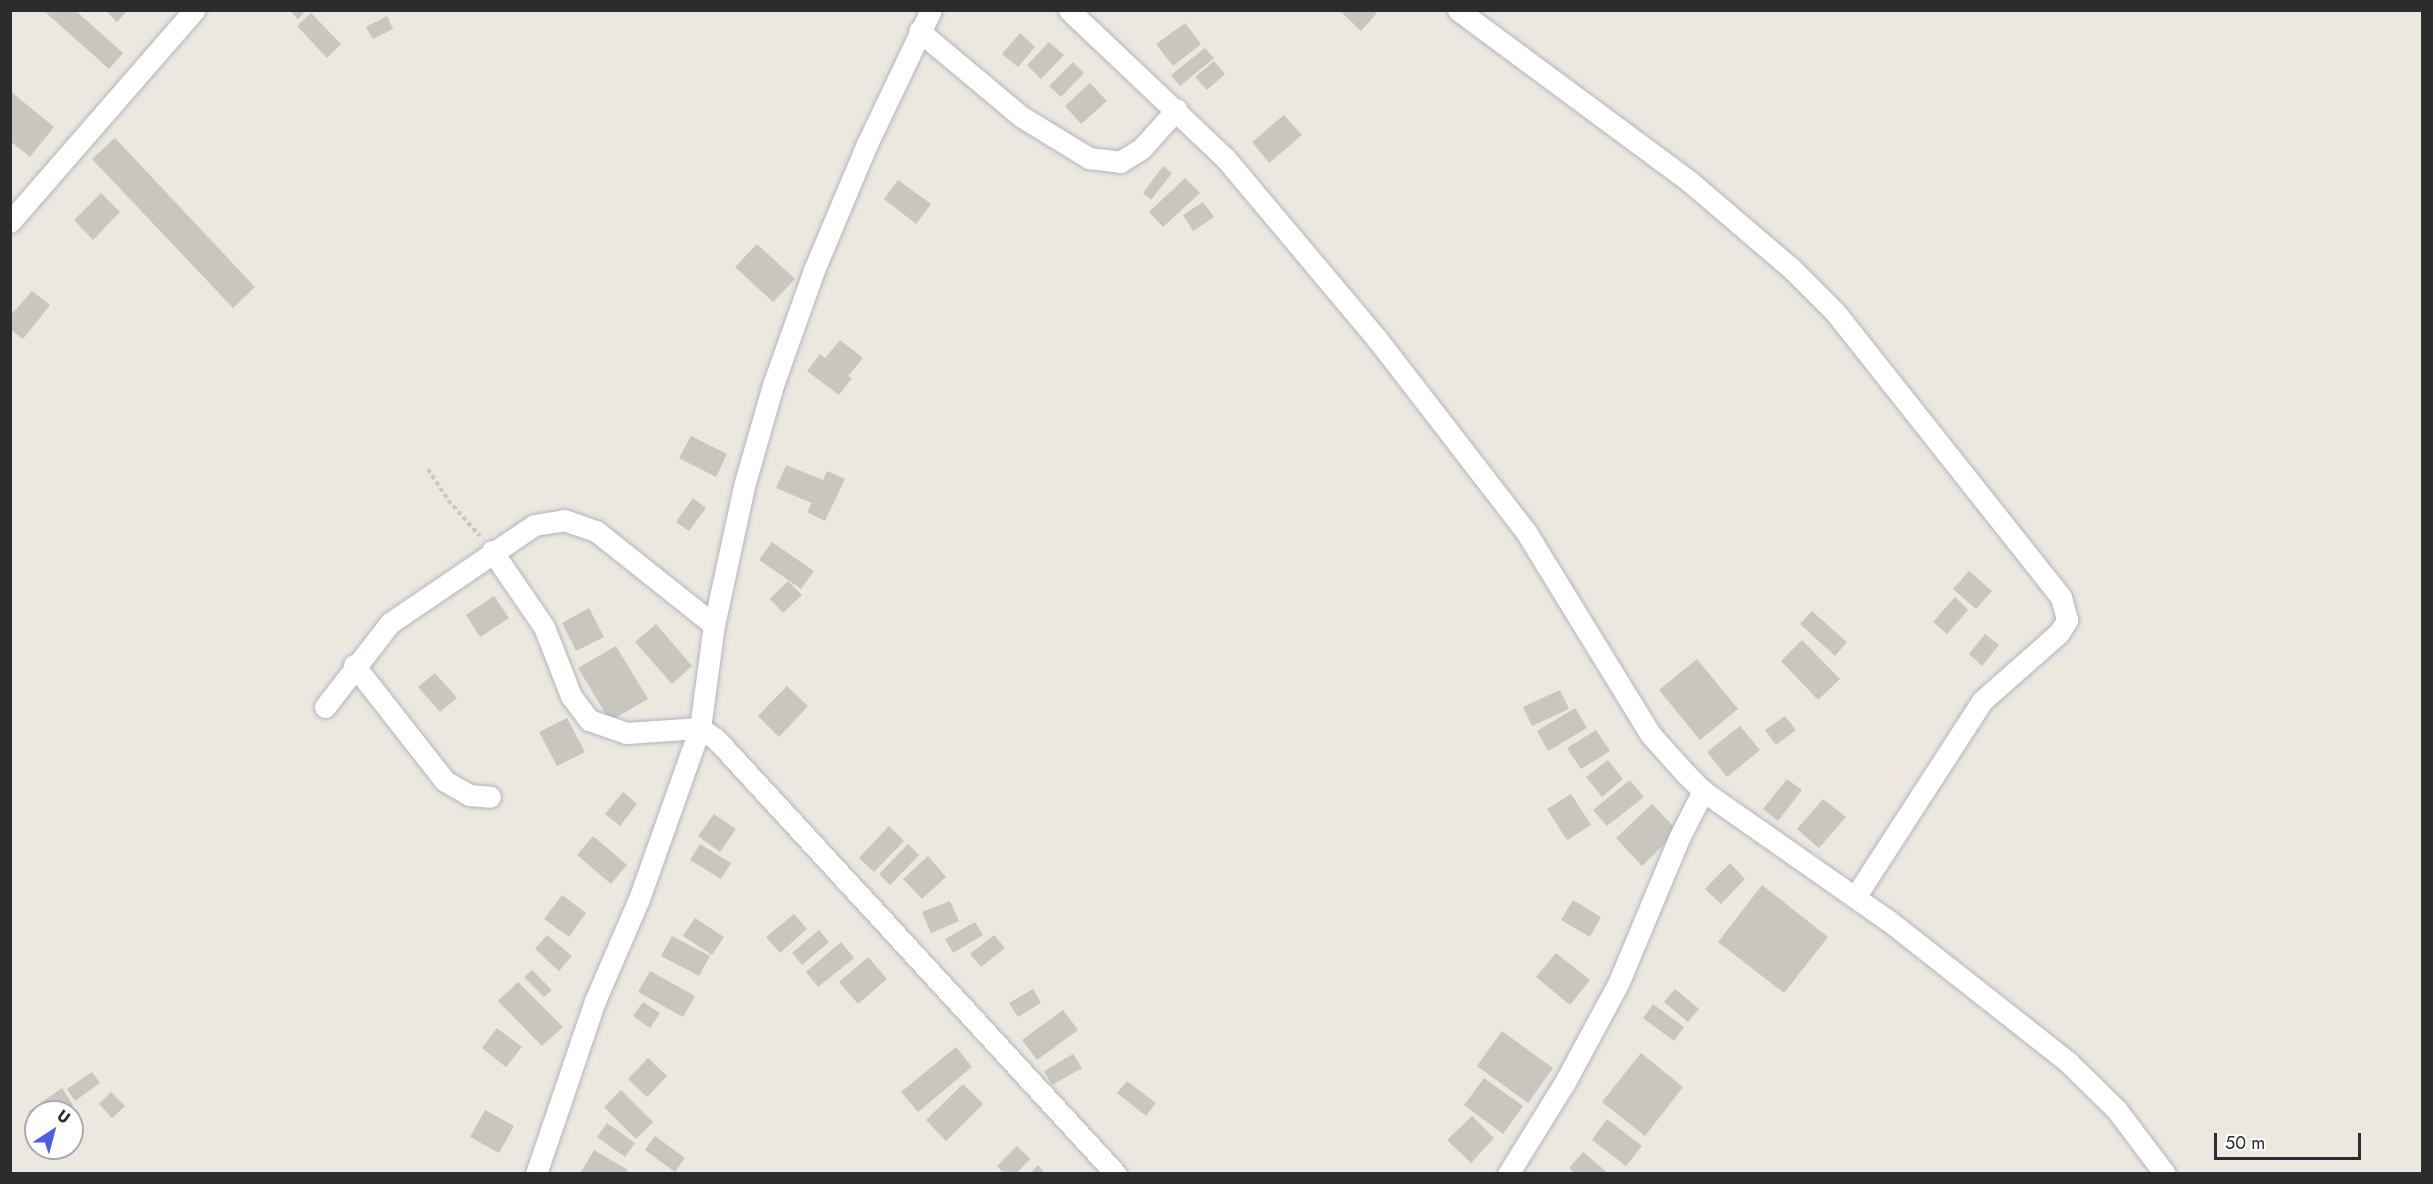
<!DOCTYPE html>
<style>
body{margin:0}
#map{position:relative;width:2433px;height:1184px;overflow:hidden;background:#ece8e0;font-family:Jost,sans-serif}
div>[style]{position:absolute}
[style*='--x']{left:calc(var(--x)*1px);top:calc(var(--y)*1px);width:calc(var(--w)*1px);rotate:calc(var(--a)*1deg)}
.building>*{inset:0;background:#c8c6be}
.path>*{height:4px;margin-top:-2px;transform-origin:0;background:repeating-linear-gradient(90deg,#c8c8c8 0 4.5px,transparent 0 7.5px)}
.roads{filter:drop-shadow(0 0 2px #b3b5be) drop-shadow(0 0 2px #b3b5be)}
.minor>*{height:21px;margin:-10.5px;padding:0 10.5px;transform-origin:10.5px;border-radius:10.5px;background:#fff}
span{translate:-50% -50%;white-space:nowrap;text-align:center;line-height:1.15;-webkit-text-stroke:6px #fff;paint-order:stroke}
.frame{position:absolute;inset:0;border:12px solid #2c2c2c;pointer-events:none}
.north{position:absolute;left:24px;top:1100px;width:60px;height:60px;box-sizing:border-box;background:#fff;border:2px solid #ababab;border-radius:50%;rotate:36deg;font-size:16px;font-weight:700;line-height:24px;text-align:center;color:#2c2c2c}
.north::after{content:'';display:block;margin:auto;width:21px;height:27px;background:#505de9;clip-path:polygon(50% 0,100% 100%,50% 72%,0 100%)}
.scale{position:absolute;left:2214px;top:1133px;width:147px;height:27px;box-sizing:border-box;border:3px solid #2c2c2c;border-top:0;padding-left:8px;font-size:18px;line-height:21px;white-space:nowrap;color:#2c2c2c;-webkit-text-stroke:4px #fff;paint-order:stroke}
</style>
<div id="map">
<div class="building">
<i style="clip-path:polygon(43px 10px,75px 10px,123px 53px,109px 69px)"></i>
<i style="clip-path:polygon(105px 10px,128px 10px,117px 22px)"></i>
<i style="clip-path:polygon(289px 10px,306px 10px,298px 19px)"></i>
<i style="clip-path:polygon(1339px 10px,1375px 10px,1377px 13px,1361px 31px)"></i>
<i style="clip-path:polygon(311px 13px,341px 44px,327px 58px,297px 26px)"></i>
<i style="clip-path:polygon(387px 16px,393px 29px,373px 39px,366px 27px)"></i>
<i style="clip-path:polygon(1185px 23px,1201px 44px,1173px 66px,1156px 44px)"></i>
<i style="clip-path:polygon(1020px 33px,1035px 47px,1018px 67px,1002px 54px)"></i>
<i style="clip-path:polygon(1049px 42px,1064px 55px,1041px 79px,1027px 65px)"></i>
<i style="clip-path:polygon(1205px 48px,1214px 58px,1180px 86px,1171px 75px)"></i>
<i style="clip-path:polygon(1214px 61px,1225px 74px,1207px 90px,1195px 77px)"></i>
<i style="clip-path:polygon(1073px 62px,1084px 73px,1061px 97px,1049px 86px)"></i>
<i style="clip-path:polygon(1090px 83px,1107px 101px,1081px 124px,1065px 106px)"></i>
<i style="clip-path:polygon(10px 91px,54px 127px,30px 157px,10px 141px)"></i>
<i style="clip-path:polygon(1284px 115px,1302px 135px,1269px 163px,1252px 142px)"></i>
<i style="clip-path:polygon(115px 138px,255px 287px,233px 308px,92px 159px)"></i>
<i style="clip-path:polygon(1163px 166px,1172px 173px,1151px 200px,1143px 193px)"></i>
<i style="clip-path:polygon(1185px 178px,1200px 193px,1163px 227px,1149px 212px)"></i>
<i style="clip-path:polygon(898px 180px,931px 204px,916px 224px,884px 199px)"></i>
<i style="clip-path:polygon(101px 193px,120px 212px,93px 240px,74px 220px)"></i>
<i style="clip-path:polygon(1203px 202px,1214px 217px,1193px 231px,1183px 215px)"></i>
<i style="clip-path:polygon(757px 244px,795px 279px,773px 302px,735px 267px)"></i>
<i style="clip-path:polygon(32px 291px,50px 305px,23px 339px,10px 329px,10px 316px)"></i>
<i style="clip-path:polygon(840px 340px,863px 358px,848px 376px,852px 378px,839px 395px,807px 371px,820px 354px,825px 358px)"></i>
<i style="clip-path:polygon(691px 436px,727px 454px,716px 477px,679px 458px)"></i>
<i style="clip-path:polygon(786px 465px,823px 480px,827px 471px,845px 479px,825px 521px,807px 512px,812px 503px,776px 488px)"></i>
<i style="clip-path:polygon(693px 498px,706px 508px,689px 531px,676px 522px)"></i>
<i style="clip-path:polygon(772px 542px,814px 571px,801px 589px,759px 560px)"></i>
<i style="clip-path:polygon(1969px 571px,1992px 591px,1976px 609px,1953px 589px)"></i>
<i style="clip-path:polygon(788px 581px,802px 595px,783px 613px,770px 599px)"></i>
<i style="clip-path:polygon(494px 596px,509px 618px,480px 637px,466px 615px)"></i>
<i style="clip-path:polygon(1955px 597px,1968px 610px,1947px 634px,1933px 622px)"></i>
<i style="clip-path:polygon(589px 608px,604px 637px,576px 651px,562px 623px)"></i>
<i style="clip-path:polygon(1812px 611px,1847px 642px,1835px 656px,1800px 624px)"></i>
<i style="clip-path:polygon(656px 624px,692px 666px,672px 684px,635px 642px)"></i>
<i style="clip-path:polygon(1985px 634px,1999px 645px,1982px 666px,1969px 654px)"></i>
<i style="clip-path:polygon(1802px 640px,1840px 679px,1818px 700px,1781px 661px)"></i>
<i style="clip-path:polygon(616px 646px,648px 699px,610px 721px,578px 668px)"></i>
<i style="clip-path:polygon(1697px 659px,1738px 709px,1700px 740px,1659px 690px)"></i>
<i style="clip-path:polygon(435px 673px,457px 698px,440px 712px,418px 687px)"></i>
<i style="clip-path:polygon(787px 686px,808px 706px,779px 737px,758px 716px)"></i>
<i style="clip-path:polygon(1560px 690px,1569px 709px,1532px 726px,1523px 707px)"></i>
<i style="clip-path:polygon(1575px 708px,1587px 728px,1548px 751px,1537px 731px)"></i>
<i style="clip-path:polygon(1785px 716px,1796px 730px,1776px 745px,1765px 730px)"></i>
<i style="clip-path:polygon(567px 718px,585px 752px,557px 766px,539px 732px)"></i>
<i style="clip-path:polygon(1740px 726px,1760px 750px,1727px 777px,1707px 752px)"></i>
<i style="clip-path:polygon(1596px 730px,1610px 751px,1581px 769px,1567px 748px)"></i>
<i style="clip-path:polygon(1608px 760px,1623px 779px,1602px 797px,1586px 777px)"></i>
<i style="clip-path:polygon(1787px 779px,1802px 790px,1778px 821px,1763px 809px)"></i>
<i style="clip-path:polygon(1630px 780px,1644px 797px,1607px 826px,1593px 810px)"></i>
<i style="clip-path:polygon(623px 792px,637px 804px,620px 826px,605px 814px)"></i>
<i style="clip-path:polygon(1571px 794px,1591px 825px,1567px 840px,1547px 809px)"></i>
<i style="clip-path:polygon(1823px 799px,1846px 817px,1819px 848px,1797px 829px)"></i>
<i style="clip-path:polygon(1652px 804px,1678px 831px,1642px 866px,1616px 838px)"></i>
<i style="clip-path:polygon(714px 814px,736px 829px,720px 852px,698px 836px)"></i>
<i style="clip-path:polygon(889px 826px,904px 841px,874px 872px,859px 858px)"></i>
<i style="clip-path:polygon(593px 836px,627px 865px,611px 884px,577px 855px)"></i>
<i style="clip-path:polygon(700px 844px,731px 863px,721px 879px,690px 860px)"></i>
<i style="clip-path:polygon(908px 844px,919px 855px,890px 885px,879px 874px)"></i>
<i style="clip-path:polygon(928px 856px,946px 877px,922px 899px,903px 879px)"></i>
<i style="clip-path:polygon(1730px 863px,1745px 879px,1721px 904px,1705px 889px)"></i>
<i style="clip-path:polygon(1762px 885px,1828px 937px,1784px 993px,1718px 942px)"></i>
<i style="clip-path:polygon(562px 895px,586px 913px,569px 937px,544px 919px)"></i>
<i style="clip-path:polygon(1573px 900px,1601px 917px,1590px 937px,1561px 920px)"></i>
<i style="clip-path:polygon(950px 901px,959px 921px,931px 933px,922px 912px)"></i>
<i style="clip-path:polygon(794px 914px,807px 929px,780px 953px,766px 937px)"></i>
<i style="clip-path:polygon(695px 918px,724px 937px,712px 955px,683px 936px)"></i>
<i style="clip-path:polygon(975px 922px,983px 935px,953px 953px,945px 939px)"></i>
<i style="clip-path:polygon(819px 930px,829px 942px,802px 965px,792px 953px)"></i>
<i style="clip-path:polygon(547px 935px,572px 956px,559px 971px,535px 949px)"></i>
<i style="clip-path:polygon(994px 935px,1005px 948px,981px 967px,970px 954px)"></i>
<i style="clip-path:polygon(672px 936px,710px 956px,699px 976px,661px 956px)"></i>
<i style="clip-path:polygon(841px 942px,854px 958px,818px 987px,806px 972px)"></i>
<i style="clip-path:polygon(1556px 953px,1590px 980px,1570px 1005px,1536px 977px)"></i>
<i style="clip-path:polygon(868px 957px,887px 979px,858px 1004px,839px 982px)"></i>
<i style="clip-path:polygon(532px 970px,552px 990px,544px 997px,524px 977px)"></i>
<i style="clip-path:polygon(650px 971px,695px 996px,683px 1017px,638px 992px)"></i>
<i style="clip-path:polygon(518px 982px,563px 1027px,542px 1046px,498px 1001px)"></i>
<i style="clip-path:polygon(1033px 989px,1041px 1003px,1018px 1017px,1009px 1003px)"></i>
<i style="clip-path:polygon(1675px 989px,1699px 1009px,1688px 1022px,1664px 1002px)"></i>
<i style="clip-path:polygon(643px 1002px,660px 1013px,650px 1028px,633px 1016px)"></i>
<i style="clip-path:polygon(1653px 1004px,1684px 1027px,1674px 1041px,1643px 1018px)"></i>
<i style="clip-path:polygon(1063px 1010px,1078px 1030px,1037px 1060px,1022px 1040px)"></i>
<i style="clip-path:polygon(497px 1028px,522px 1047px,506px 1067px,482px 1048px)"></i>
<i style="clip-path:polygon(1502px 1031px,1553px 1068px,1528px 1103px,1477px 1066px)"></i>
<i style="clip-path:polygon(956px 1047px,972px 1067px,918px 1112px,901px 1092px)"></i>
<i style="clip-path:polygon(1641px 1053px,1683px 1087px,1645px 1136px,1602px 1102px)"></i>
<i style="clip-path:polygon(1073px 1054px,1082px 1068px,1052px 1085px,1044px 1071px)"></i>
<i style="clip-path:polygon(648px 1058px,667px 1076px,647px 1097px,628px 1079px)"></i>
<i style="clip-path:polygon(92px 1072px,100px 1083px,75px 1101px,67px 1089px)"></i>
<i style="clip-path:polygon(1484px 1078px,1523px 1106px,1503px 1134px,1464px 1105px)"></i>
<i style="clip-path:polygon(1127px 1081px,1156px 1103px,1146px 1116px,1117px 1093px)"></i>
<i style="clip-path:polygon(963px 1084px,983px 1104px,946px 1141px,926px 1120px)"></i>
<i style="clip-path:polygon(62px 1088px,73px 1105px,63px 1112px,36px 1112px,36px 1123px,28px 1112px)"></i>
<i style="clip-path:polygon(621px 1090px,653px 1122px,636px 1139px,604px 1107px)"></i>
<i style="clip-path:polygon(111px 1092px,125px 1106px,112px 1118px,99px 1104px)"></i>
<i style="clip-path:polygon(485px 1110px,514px 1126px,499px 1153px,470px 1137px)"></i>
<i style="clip-path:polygon(1472px 1116px,1494px 1138px,1471px 1163px,1447px 1140px)"></i>
<i style="clip-path:polygon(1607px 1119px,1642px 1146px,1626px 1166px,1592px 1140px)"></i>
<i style="clip-path:polygon(607px 1123px,635px 1143px,625px 1157px,597px 1137px)"></i>
<i style="clip-path:polygon(655px 1136px,685px 1158px,675px 1172px,645px 1150px)"></i>
<i style="clip-path:polygon(1017px 1146px,1030px 1159px,1016px 1174px,1004px 1174px,997px 1166px)"></i>
<i style="clip-path:polygon(594px 1150px,628px 1170px,626px 1174px,581px 1172px)"></i>
<i style="clip-path:polygon(1583px 1152px,1609px 1174px,1575px 1174px,1569px 1168px)"></i>
<i style="clip-path:polygon(1038px 1165px,1046px 1174px,1030px 1174px)"></i>
</div>
<div class="path">
<i style="--x:428;--y:469;--w:37;--a:57"></i>
<i style="--x:448;--y:500;--w:48;--a:48.4"></i>
</div>
<div class="roads">
<div class="minor">
<i style="--x:1069;--y:10;--w:216;--a:43.5"></i>
<i style="--x:1226;--y:159;--w:235;--a:50"></i>
<i style="--x:1377;--y:339;--w:244;--a:52.3"></i>
<i style="--x:1526;--y:532;--w:238;--a:58.4"></i>
<i style="--x:1651;--y:735;--w:51;--a:48.2"></i>
<i style="--x:1685;--y:773;--w:25;--a:45"></i>
<i style="--x:1703;--y:791;--w:227;--a:35"></i>
<i style="--x:1889;--y:921;--w:228;--a:38.2"></i>
<i style="--x:2068;--y:1062;--w:67;--a:44.4"></i>
<i style="--x:2116;--y:1109;--w:81;--a:53"></i>
<i style="--x:1458;--y:10;--w:287;--a:36.5"></i>
<i style="--x:1689;--y:181;--w:134;--a:40.5"></i>
<i style="--x:1791;--y:268;--w:62;--a:45"></i>
<i style="--x:1835;--y:312;--w:364;--a:51.6"></i>
<i style="--x:2061;--y:597;--w:24;--a:75"></i>
<i style="--x:2067;--y:620;--w:15;--a:122"></i>
<i style="--x:2059;--y:633;--w:103;--a:138.6"></i>
<i style="--x:1982;--y:701;--w:234;--a:122.9"></i>
<i style="--x:919;--y:31;--w:134;--a:39.9"></i>
<i style="--x:1022;--y:117;--w:79;--a:31.5"></i>
<i style="--x:1089;--y:158;--w:31;--a:7"></i>
<i style="--x:1120;--y:162;--w:26;--a:-32"></i>
<i style="--x:1142;--y:148;--w:52;--a:-48.1"></i>
<i style="--x:10;--y:222;--w:281;--a:-49"></i>
<i style="--x:492;--y:551;--w:92;--a:55.6"></i>
<i style="--x:544;--y:627;--w:74;--a:68.6"></i>
<i style="--x:571;--y:696;--w:30;--a:53"></i>
<i style="--x:589;--y:720;--w:39;--a:19"></i>
<i style="--x:626;--y:733;--w:74;--a:-3.9"></i>
<i style="--x:700;--y:728;--w:19;--a:35"></i>
<i style="--x:716;--y:739;--w:591;--a:47.4"></i>
<i style="--x:354;--y:665;--w:147;--a:51.9"></i>
<i style="--x:445;--y:781;--w:28;--a:30"></i>
<i style="--x:469;--y:795;--w:21;--a:5"></i>
<i style="--x:325;--y:707;--w:106;--a:-52.3"></i>
<i style="--x:390;--y:623;--w:174;--a:-34.2"></i>
<i style="--x:534;--y:525;--w:30;--a:-9"></i>
<i style="--x:564;--y:520;--w:34;--a:19"></i>
<i style="--x:596;--y:531;--w:151;--a:38.5"></i>
<i style="--x:536;--y:1174;--w:183;--a:-71.2"></i>
<i style="--x:595;--y:1001;--w:111;--a:-66.7"></i>
<i style="--x:639;--y:899;--w:182;--a:-70.4"></i>
<i style="--x:700;--y:728;--w:104;--a:-82.3"></i>
<i style="--x:714;--y:625;--w:142;--a:-77.8"></i>
<i style="--x:744;--y:486;--w:105;--a:-74"></i>
<i style="--x:773;--y:385;--w:122;--a:-70.4"></i>
<i style="--x:814;--y:270;--w:137;--a:-67.2"></i>
<i style="--x:867;--y:144;--w:148;--a:-64.5"></i>
<i style="--x:1508;--y:1174;--w:108;--a:-58.2"></i>
<i style="--x:1565;--y:1082;--w:111;--a:-61.6"></i>
<i style="--x:1618;--y:984;--w:160;--a:-67.3"></i>
<i style="--x:1680;--y:836;--w:51;--a:-62.9"></i>
</div>
</div>
<div class="frame"></div>
<div class="north">U</div>
<div class="scale">50 m</div>
</div>
